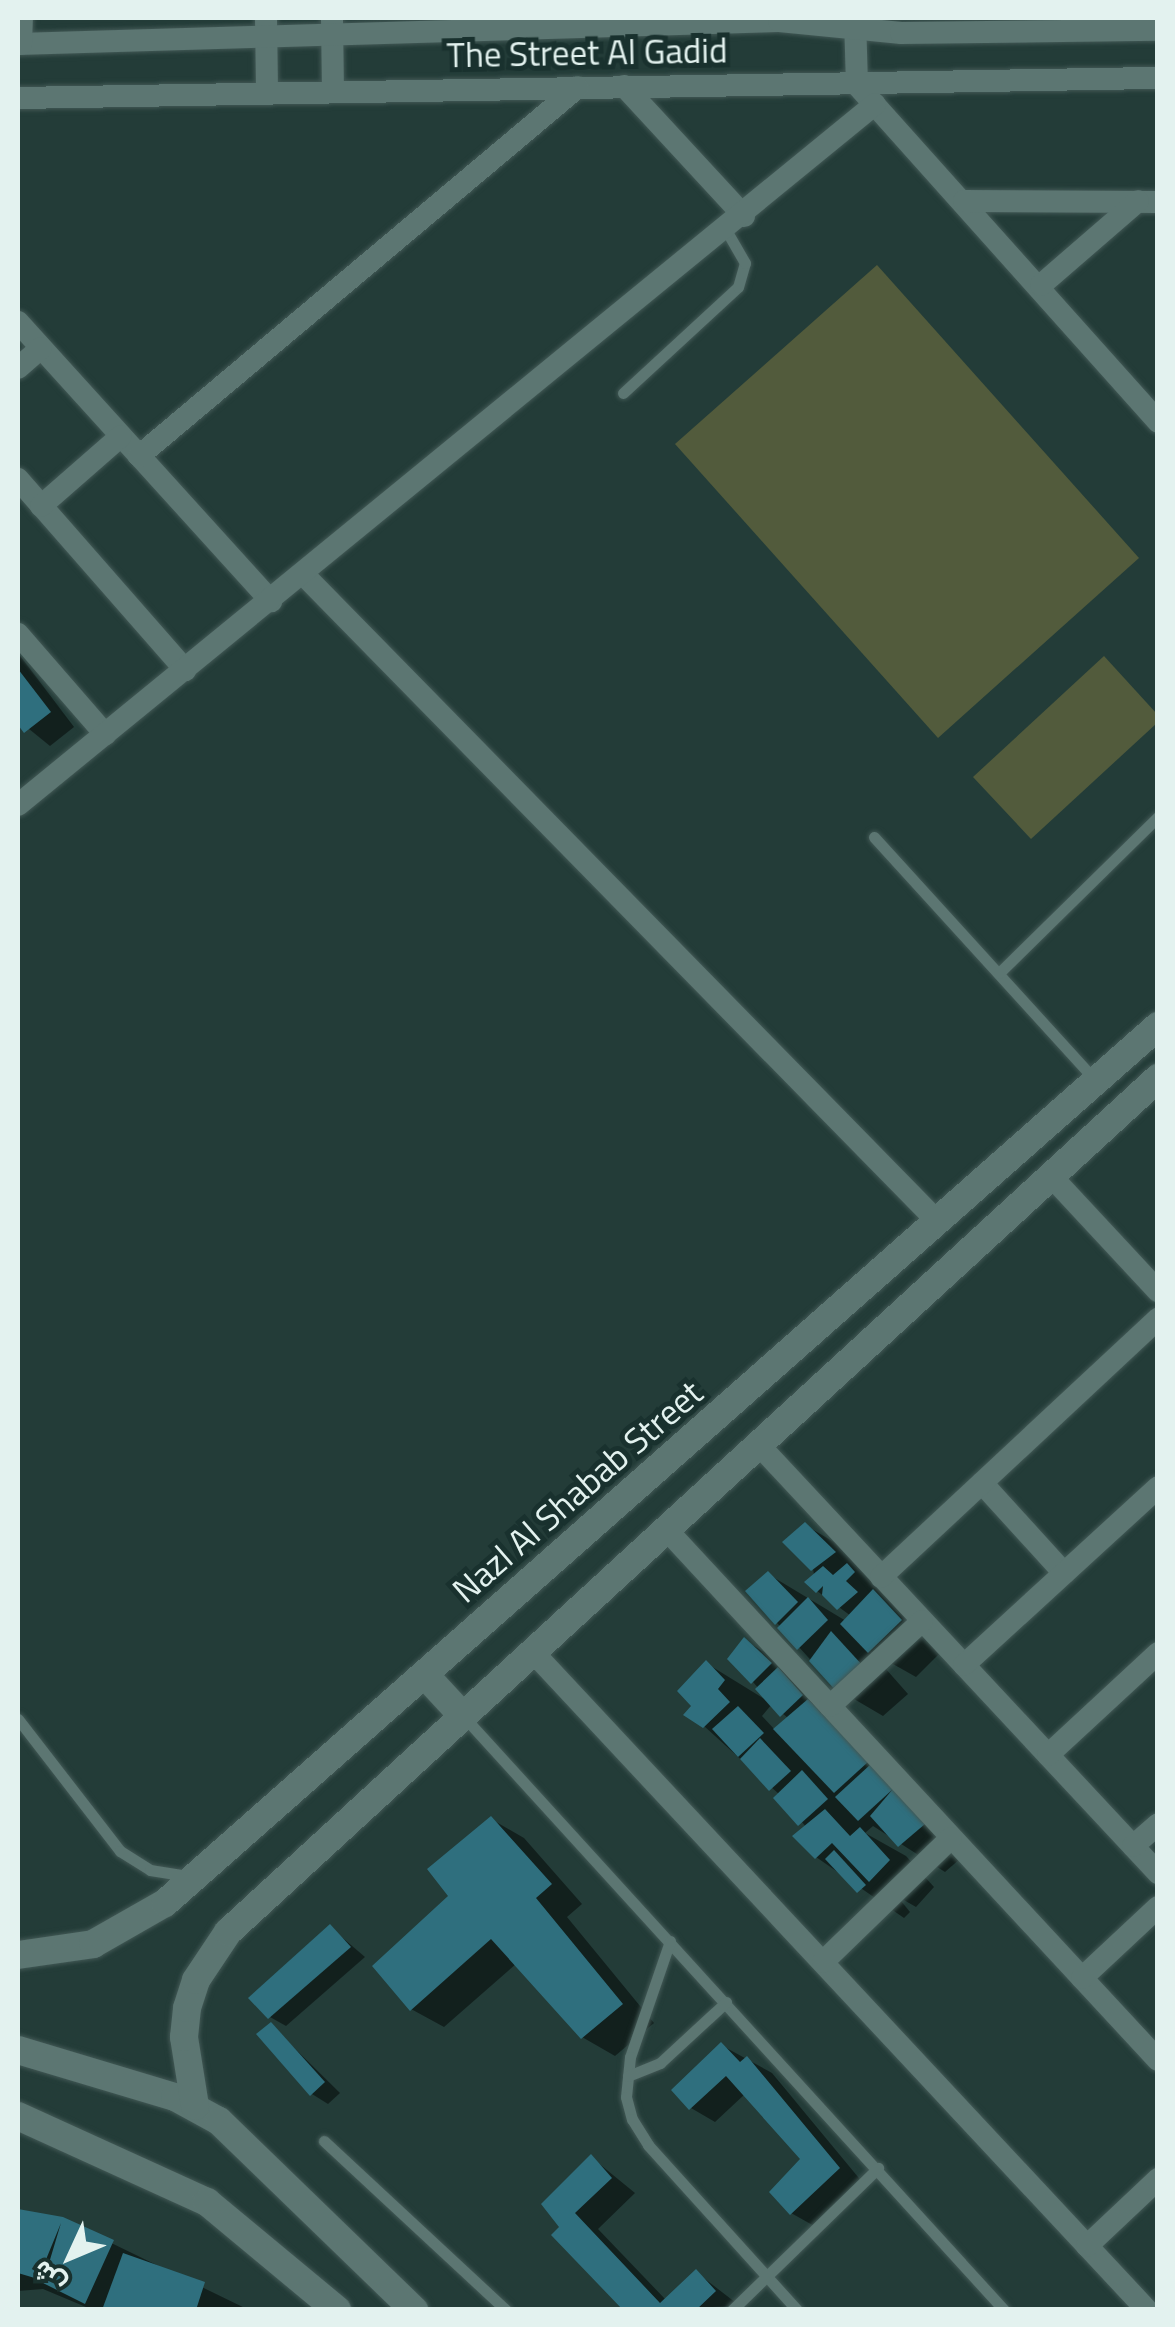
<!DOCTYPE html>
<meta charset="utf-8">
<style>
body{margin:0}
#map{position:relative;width:1175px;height:2327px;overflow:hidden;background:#233c38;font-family:"Titillium Web",Vazirmatn,sans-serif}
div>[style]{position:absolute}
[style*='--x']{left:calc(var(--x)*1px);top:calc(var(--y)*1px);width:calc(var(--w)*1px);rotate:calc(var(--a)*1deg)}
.green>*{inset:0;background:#525b3c}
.shadow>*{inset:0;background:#0007}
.building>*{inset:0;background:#2f6f7e}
.roads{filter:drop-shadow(0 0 2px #425855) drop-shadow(0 0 2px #425855)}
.service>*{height:11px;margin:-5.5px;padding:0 5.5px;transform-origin:5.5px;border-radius:5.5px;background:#5c7672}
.minor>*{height:22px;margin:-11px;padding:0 11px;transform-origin:11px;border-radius:11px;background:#5c7672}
.tertiary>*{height:28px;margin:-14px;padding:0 14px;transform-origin:14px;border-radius:14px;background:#5c7672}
span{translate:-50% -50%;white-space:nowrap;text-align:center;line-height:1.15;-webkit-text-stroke:10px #19312e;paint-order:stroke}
.street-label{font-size:35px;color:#e3f2ef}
.frame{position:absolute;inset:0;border:20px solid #e3f2ef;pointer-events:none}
.north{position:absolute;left:20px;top:2207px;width:100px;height:100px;-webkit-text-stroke:8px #19312e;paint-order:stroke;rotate:226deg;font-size:28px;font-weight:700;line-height:40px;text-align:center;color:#e3f2ef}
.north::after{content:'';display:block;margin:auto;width:35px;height:45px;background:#e3f2ef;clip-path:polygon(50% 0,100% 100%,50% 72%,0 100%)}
</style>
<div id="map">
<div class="green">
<i style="clip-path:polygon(877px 265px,1139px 558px,938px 738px,675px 444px)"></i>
<i style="clip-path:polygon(1104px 656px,1157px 714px,1157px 723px,1031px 839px,973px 777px)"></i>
</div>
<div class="shadow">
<i style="clip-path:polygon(18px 653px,74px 727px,50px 746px,18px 720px)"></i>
<i style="clip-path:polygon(805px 1525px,851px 1552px,946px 1647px,916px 1677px,870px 1651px,908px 1694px,883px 1716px,837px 1689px,777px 1623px,768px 1574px,846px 1621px,851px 1616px,817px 1591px)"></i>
<i style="clip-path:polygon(evenodd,745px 1641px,791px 1667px,969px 1851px,945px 1872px,873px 1826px,865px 1833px,906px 1856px,934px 1887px,916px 1907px,897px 1896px,910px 1912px,904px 1918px,816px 1857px,806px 1827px,780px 1795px,704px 1726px,695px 1706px,706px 1663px,771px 1703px,753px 1682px,745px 1641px,772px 1704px,789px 1719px,776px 1731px,762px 1716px,772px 1704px)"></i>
<i style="clip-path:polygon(491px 1819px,524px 1838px,582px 1904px,567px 1917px,654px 2023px,615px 2056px,582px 2037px,517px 1963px,444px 2027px,411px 2009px,451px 1897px)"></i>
<i style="clip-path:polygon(330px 1927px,365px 1957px,286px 2026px,270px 2017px)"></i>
<i style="clip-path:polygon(271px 2025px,340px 2093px,328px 2104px,312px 2094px)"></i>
<i style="clip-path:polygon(721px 2045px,772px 2073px,863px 2183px,816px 2227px,791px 2213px,804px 2159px,745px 2094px,715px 2122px,691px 2108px)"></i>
<i style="clip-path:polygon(591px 2157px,635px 2193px,598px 2229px,666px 2300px,696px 2272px,740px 2306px,627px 2310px,563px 2228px)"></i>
<i style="clip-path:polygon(18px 2212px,62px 2219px,249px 2310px,93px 2310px,43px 2289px,18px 2291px)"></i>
</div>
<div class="building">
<i style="clip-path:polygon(18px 669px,51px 712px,24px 733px,18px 725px)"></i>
<i style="clip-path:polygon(805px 1522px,836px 1552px,811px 1571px,782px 1542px)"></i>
<i style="clip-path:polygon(847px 1563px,855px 1572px,846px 1581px,858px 1592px,837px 1610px,822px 1595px,823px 1586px,816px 1593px,804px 1582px,823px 1566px,833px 1575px)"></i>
<i style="clip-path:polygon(768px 1571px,798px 1602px,775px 1625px,745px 1591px)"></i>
<i style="clip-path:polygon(873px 1589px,902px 1620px,868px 1653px,840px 1624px)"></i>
<i style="clip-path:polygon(808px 1597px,828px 1620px,797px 1650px,777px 1628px)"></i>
<i style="clip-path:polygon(831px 1631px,864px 1667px,836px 1691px,809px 1661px)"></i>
<i style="clip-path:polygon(744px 1637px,772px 1663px,751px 1684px,727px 1659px)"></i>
<i style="clip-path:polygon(706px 1660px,725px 1680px,718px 1689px,730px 1702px,703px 1728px,683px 1715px,691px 1706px,677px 1691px)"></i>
<i style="clip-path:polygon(778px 1667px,803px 1695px,780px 1717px,755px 1689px)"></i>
<i style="clip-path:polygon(808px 1699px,868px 1762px,834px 1793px,773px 1729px)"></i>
<i style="clip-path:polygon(738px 1706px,764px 1733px,738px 1757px,712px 1729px)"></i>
<i style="clip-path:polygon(760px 1738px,791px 1771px,769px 1791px,740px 1759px)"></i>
<i style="clip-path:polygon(871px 1764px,893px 1789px,858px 1821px,835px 1797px)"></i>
<i style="clip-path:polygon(802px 1770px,828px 1799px,798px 1826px,773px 1798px)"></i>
<i style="clip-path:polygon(893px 1789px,925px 1824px,898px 1847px,870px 1816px)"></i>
<i style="clip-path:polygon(825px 1809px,850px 1836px,860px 1827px,890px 1860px,869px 1882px,832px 1843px,815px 1859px,792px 1836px)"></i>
<i style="clip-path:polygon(491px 1816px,552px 1884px,536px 1898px,623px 2004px,581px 2039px,491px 1939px,410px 2011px,372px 1966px,448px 1896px,427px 1869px)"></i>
<i style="clip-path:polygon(834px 1850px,866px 1885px,857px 1893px,825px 1859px)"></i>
<i style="clip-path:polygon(330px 1924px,351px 1947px,268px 2019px,248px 1998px)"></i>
<i style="clip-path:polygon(271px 2022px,325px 2082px,310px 2096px,256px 2034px)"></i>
<i style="clip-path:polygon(721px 2042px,740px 2062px,747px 2056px,840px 2168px,790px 2215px,769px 2192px,800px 2159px,726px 2076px,689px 2110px,671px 2090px)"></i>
<i style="clip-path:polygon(591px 2154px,612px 2178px,575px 2213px,660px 2303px,696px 2269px,716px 2291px,696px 2310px,623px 2310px,551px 2235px,559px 2227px,541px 2204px)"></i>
<i style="clip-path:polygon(18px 2209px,63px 2217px,114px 2240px,85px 2304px,43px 2283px,61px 2223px,38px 2279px,18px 2273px)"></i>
<i style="clip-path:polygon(123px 2253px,205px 2282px,196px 2310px,102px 2310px)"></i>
</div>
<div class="roads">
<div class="service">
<i style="--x:623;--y:393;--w:156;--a:-42.7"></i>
<i style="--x:738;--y:287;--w:25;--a:-74"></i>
<i style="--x:745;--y:263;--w:38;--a:-120"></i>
<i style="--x:874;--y:837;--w:330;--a:47.7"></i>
<i style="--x:999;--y:973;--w:223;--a:-44.5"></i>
<i style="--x:465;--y:1718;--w:801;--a:47.68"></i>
<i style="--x:18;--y:1719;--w:167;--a:52.3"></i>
<i style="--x:120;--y:1851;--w:36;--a:32"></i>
<i style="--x:150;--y:1870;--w:38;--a:9"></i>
<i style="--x:670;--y:1941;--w:123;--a:109"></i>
<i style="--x:630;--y:2057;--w:40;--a:95.7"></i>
<i style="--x:626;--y:2097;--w:23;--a:75"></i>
<i style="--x:632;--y:2119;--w:31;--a:58"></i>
<i style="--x:648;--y:2145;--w:222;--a:47.9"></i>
<i style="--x:628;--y:2076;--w:35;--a:-22"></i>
<i style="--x:660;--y:2063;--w:90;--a:-42.7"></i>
<i style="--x:324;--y:2141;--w:248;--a:42.9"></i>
<i style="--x:732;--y:2310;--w:204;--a:-44.2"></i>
</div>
<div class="minor">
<i style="--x:266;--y:18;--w:74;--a:89.2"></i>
<i style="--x:855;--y:18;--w:67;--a:88.3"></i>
<i style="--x:857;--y:85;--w:452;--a:48.2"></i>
<i style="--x:332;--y:20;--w:71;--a:89.2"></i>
<i style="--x:18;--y:44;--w:761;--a:-1.73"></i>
<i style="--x:779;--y:21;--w:123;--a:5.6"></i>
<i style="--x:901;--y:33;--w:257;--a:-0.7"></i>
<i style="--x:21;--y:44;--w:26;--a:-88"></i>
<i style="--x:624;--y:86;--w:177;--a:47.3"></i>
<i style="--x:18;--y:98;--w:1140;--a:-1.01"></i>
<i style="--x:964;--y:201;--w:194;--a:0.3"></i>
<i style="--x:1041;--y:285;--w:128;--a:-40.9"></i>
<i style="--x:18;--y:322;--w:377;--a:47.8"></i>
<i style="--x:18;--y:368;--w:30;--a:-41"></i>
<i style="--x:139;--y:456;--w:573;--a:-40.05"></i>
<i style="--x:18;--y:479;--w:254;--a:48.8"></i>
<i style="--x:41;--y:506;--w:106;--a:-41.2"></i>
<i style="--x:304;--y:575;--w:906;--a:45.58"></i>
<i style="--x:18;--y:634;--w:133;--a:49"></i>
<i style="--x:18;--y:805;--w:1107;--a:-39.28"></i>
<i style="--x:1051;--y:1176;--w:157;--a:47.1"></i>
<i style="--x:758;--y:1444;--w:587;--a:47"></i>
<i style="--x:982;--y:1483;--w:122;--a:47.7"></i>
<i style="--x:665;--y:1528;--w:725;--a:47.18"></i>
<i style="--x:881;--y:1577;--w:379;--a:-43"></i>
<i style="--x:532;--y:1651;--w:901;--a:46.98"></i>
<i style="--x:964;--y:1665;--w:263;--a:-42.5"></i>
<i style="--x:830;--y:1706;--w:125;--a:-42.7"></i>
<i style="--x:1048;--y:1755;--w:150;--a:-42.8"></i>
<i style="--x:1133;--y:1846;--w:33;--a:-41"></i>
<i style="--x:823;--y:1962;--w:178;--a:-44.1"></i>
<i style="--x:1082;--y:1978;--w:104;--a:-43.1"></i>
<i style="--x:1087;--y:2246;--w:98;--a:-43.3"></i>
</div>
<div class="tertiary">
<i style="--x:425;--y:1675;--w:54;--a:47.2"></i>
<i style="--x:18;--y:1955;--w:76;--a:-8.3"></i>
<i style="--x:93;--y:1944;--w:83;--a:-29.7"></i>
<i style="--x:165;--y:1903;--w:1325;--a:-41.45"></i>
<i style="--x:18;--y:2050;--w:164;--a:16.7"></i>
<i style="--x:175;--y:2097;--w:50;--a:28.6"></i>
<i style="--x:219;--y:2121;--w:272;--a:44.1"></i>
<i style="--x:195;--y:2106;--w:70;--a:-99.1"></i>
<i style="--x:184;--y:2037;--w:29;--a:-84"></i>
<i style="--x:187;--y:2008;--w:29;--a:-72"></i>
<i style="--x:196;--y:1980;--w:58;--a:-56.3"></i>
<i style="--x:228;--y:1932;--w:1263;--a:-42.56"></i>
<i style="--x:18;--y:2116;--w:208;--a:24.5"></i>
<i style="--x:207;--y:2202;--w:169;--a:39.7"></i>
</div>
</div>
<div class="street-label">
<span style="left:587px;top:52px;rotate:-1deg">The Street Al Gadid</span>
<span style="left:577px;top:1491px;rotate:-41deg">Nazl Al Shabab Street</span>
</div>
<div class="frame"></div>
<div class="north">ش</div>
</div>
